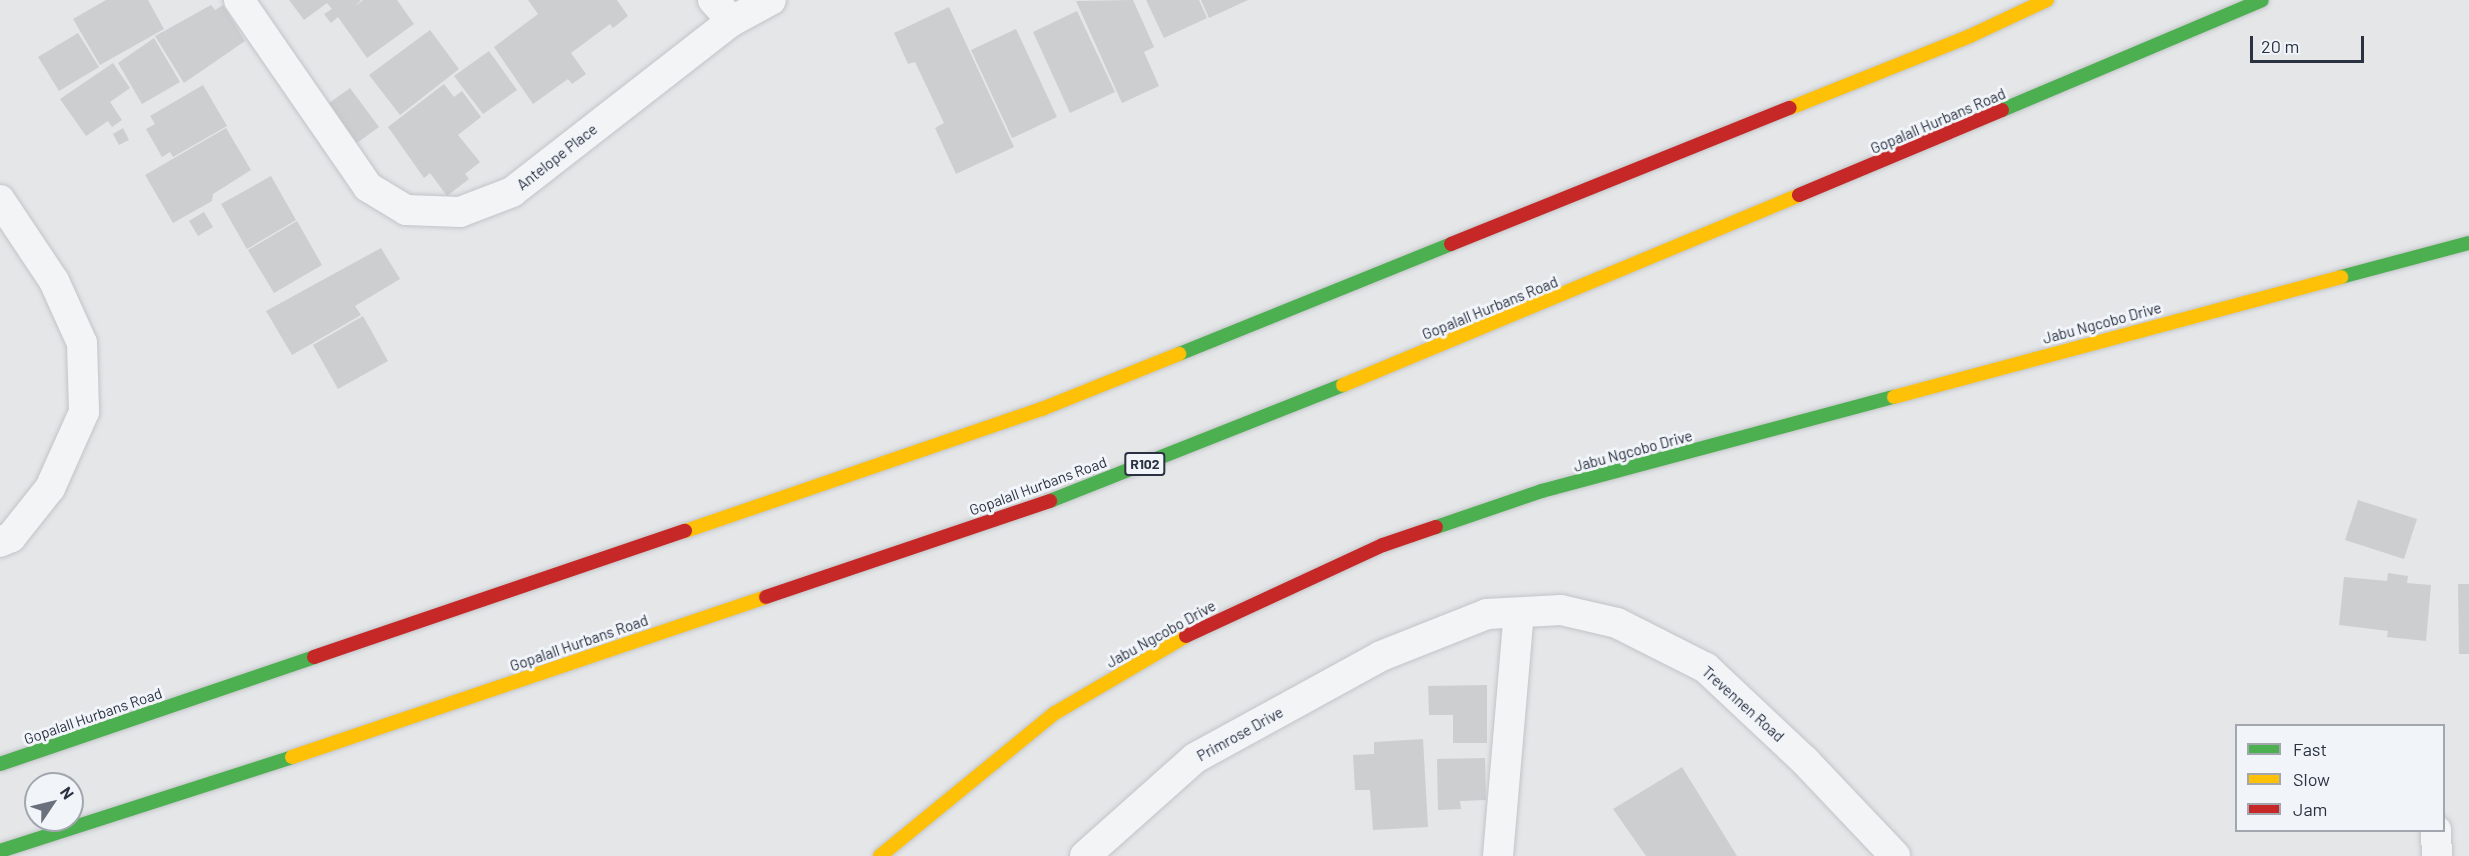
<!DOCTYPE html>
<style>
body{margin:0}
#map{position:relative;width:2469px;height:856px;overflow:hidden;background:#e4e6e8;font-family:Barlow,sans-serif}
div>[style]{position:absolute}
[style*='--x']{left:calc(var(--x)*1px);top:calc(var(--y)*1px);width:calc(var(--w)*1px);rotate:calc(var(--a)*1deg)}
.building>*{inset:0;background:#ccced0}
.roads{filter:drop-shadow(0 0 2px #c2c4c6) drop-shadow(0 0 2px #c2c4c6)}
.street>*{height:30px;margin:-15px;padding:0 15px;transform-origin:15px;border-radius:15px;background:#f3f4f5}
.fast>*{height:14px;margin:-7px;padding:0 7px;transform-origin:7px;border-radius:7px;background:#4caf50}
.slow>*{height:14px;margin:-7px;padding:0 7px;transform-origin:7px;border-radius:7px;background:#ffc107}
.jam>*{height:14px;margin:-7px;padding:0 7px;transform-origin:7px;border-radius:7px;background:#c62828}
span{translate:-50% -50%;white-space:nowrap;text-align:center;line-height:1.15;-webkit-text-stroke:6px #f1f4f8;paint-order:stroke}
.shield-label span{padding:2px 4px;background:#f1f4f8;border:2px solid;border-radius:4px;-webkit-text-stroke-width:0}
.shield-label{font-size:14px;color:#2a3242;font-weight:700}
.street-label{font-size:15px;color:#2a3242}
.legend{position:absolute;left:2235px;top:724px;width:210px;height:108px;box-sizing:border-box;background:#f1f4f8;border:2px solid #a1a6af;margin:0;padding:8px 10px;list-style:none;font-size:18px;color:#2a3242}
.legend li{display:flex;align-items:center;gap:12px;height:30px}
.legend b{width:30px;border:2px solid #a1a6af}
.north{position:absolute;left:24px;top:772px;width:60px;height:60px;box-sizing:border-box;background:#f1f4f8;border:2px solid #a1a6af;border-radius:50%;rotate:55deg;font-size:16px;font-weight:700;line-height:24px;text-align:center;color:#2a3242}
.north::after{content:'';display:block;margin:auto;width:21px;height:27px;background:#6b717c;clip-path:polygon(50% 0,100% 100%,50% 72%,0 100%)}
.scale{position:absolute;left:2250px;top:36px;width:114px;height:27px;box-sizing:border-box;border:3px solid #2a3242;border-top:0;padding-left:8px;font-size:18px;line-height:21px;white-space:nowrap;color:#2a3242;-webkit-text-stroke:4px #f1f4f8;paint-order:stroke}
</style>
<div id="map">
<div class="building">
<i style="clip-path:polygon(106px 0,148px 0,164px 29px,100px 65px,73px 19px)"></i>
<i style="clip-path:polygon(289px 0,361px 0,354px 7px,363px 0,397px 0,414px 24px,367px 58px,338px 17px,331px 23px,324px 14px,332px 9px,327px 3px,304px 20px)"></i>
<i style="clip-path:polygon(528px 0,617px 0,628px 16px,613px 28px,610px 24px,571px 53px,586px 74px,572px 84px,568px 79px,533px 104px,494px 47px,538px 14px)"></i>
<i style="clip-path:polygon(1133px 0,1154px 47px,1144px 52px,1159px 86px,1122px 103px,1076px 1px)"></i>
<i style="clip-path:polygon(1146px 0,1199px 0,1207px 18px,1164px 38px)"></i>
<i style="clip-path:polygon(1201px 0,1248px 0,1209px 18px)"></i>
<i style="clip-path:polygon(211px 5px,215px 10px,223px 5px,245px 41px,184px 83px,155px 36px)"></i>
<i style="clip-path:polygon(949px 7px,1014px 147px,956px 174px,935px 128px,944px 123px,915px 62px,908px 64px,894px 33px)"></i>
<i style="clip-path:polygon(1077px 11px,1115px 92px,1070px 113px,1033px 32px)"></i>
<i style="clip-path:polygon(1016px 29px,1057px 117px,1012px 138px,971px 50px)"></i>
<i style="clip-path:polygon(430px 30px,459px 69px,400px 115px,369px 75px)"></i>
<i style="clip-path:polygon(78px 33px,99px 67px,59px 91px,38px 57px)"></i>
<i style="clip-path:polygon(154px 38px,180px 82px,142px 104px,118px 63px)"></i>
<i style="clip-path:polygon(489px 51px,517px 90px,483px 114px,454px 76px)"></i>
<i style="clip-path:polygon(113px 63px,130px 88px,110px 102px,122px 120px,112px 127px,108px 121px,86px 136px,60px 99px)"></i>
<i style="clip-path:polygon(444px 84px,454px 97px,462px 91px,481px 117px,458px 135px,480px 162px,465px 174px,469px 179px,447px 196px,430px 173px,424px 178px,388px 127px)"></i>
<i style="clip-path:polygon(203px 85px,227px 126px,173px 157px,170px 152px,162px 157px,146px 129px,155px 124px,150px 116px)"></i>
<i style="clip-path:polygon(350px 88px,379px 127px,357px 143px,329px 103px)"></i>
<i style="clip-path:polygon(123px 128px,129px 140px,119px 145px,113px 134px)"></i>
<i style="clip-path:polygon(226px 128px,251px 170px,213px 194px,212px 201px,173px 223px,145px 175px)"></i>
<i style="clip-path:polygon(271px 176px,296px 220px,247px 249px,221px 204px)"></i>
<i style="clip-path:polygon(204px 212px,213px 227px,198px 236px,189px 221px)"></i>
<i style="clip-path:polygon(297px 221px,322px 265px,274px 293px,248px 250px)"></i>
<i style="clip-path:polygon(381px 248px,400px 279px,355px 306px,361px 315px,292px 355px,266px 311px)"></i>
<i style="clip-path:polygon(363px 316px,388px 361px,338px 389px,313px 345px)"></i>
<i style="clip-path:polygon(2358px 500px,2417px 519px,2404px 559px,2345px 540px)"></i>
<i style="clip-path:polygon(2388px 573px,2408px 576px,2407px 583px,2431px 585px,2426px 641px,2387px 637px,2388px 631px,2339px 625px,2344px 577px,2387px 581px)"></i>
<i style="clip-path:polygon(2458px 584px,2469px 584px,2469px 654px,2459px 654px)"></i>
<i style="clip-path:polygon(1487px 685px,1487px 743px,1453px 743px,1453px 715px,1429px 715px,1428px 686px)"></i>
<i style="clip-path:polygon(1423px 739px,1428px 827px,1373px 830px,1370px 790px,1355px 790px,1353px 755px,1374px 754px,1374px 742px)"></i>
<i style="clip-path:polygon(1485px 758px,1486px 800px,1460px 801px,1461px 809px,1438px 810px,1437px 759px)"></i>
<i style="clip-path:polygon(1682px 767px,1737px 856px,1646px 856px,1613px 809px)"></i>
</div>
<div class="roads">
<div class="street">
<i style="--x:239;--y:0;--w:227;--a:55.4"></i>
<i style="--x:368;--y:187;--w:44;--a:31.2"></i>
<i style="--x:406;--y:210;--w:54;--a:2.1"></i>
<i style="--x:460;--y:212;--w:56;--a:-21"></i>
<i style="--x:512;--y:192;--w:279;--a:-37.9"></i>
<i style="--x:732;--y:21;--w:44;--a:-28.3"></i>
<i style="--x:713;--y:0;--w:28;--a:48"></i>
<i style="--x:0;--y:200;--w:97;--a:56.3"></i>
<i style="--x:54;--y:281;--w:68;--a:65.7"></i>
<i style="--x:82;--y:343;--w:69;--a:88.3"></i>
<i style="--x:84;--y:412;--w:83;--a:114.1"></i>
<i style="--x:50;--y:488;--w:63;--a:128.5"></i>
<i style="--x:11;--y:537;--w:12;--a:156"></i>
<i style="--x:2436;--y:830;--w:26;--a:88"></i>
<i style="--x:1085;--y:856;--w:147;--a:-41.7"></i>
<i style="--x:1195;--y:758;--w:212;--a:-28.7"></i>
<i style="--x:1381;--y:656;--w:114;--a:-21.6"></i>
<i style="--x:1487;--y:614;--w:74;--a:-3.1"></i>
<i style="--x:1561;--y:610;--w:57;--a:13.1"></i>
<i style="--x:1617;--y:623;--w:100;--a:26.8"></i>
<i style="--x:1706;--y:668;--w:136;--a:43.2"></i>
<i style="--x:1805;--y:761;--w:131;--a:46.5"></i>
<i style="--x:1498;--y:856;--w:244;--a:-85.1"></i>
</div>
<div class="fast">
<i style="--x:2002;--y:110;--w:282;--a:-22.9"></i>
<i style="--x:2341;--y:277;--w:132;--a:-14.9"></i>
<i style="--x:1179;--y:354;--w:293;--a:-22"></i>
<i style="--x:1050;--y:501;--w:315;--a:-21.6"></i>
<i style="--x:1436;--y:527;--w:112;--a:-18.8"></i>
<i style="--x:1542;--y:491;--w:364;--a:-15"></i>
<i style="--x:0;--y:764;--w:332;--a:-18.8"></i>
<i style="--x:0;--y:851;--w:307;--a:-17.8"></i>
</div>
<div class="slow">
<i style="--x:1790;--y:108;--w:194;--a:-21.8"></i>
<i style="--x:1970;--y:36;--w:85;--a:-25.1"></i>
<i style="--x:1343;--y:385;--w:494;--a:-22.6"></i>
<i style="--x:1894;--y:397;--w:463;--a:-15"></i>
<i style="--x:685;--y:531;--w:377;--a:-18.9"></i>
<i style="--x:1042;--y:409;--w:148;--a:-21.9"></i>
<i style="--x:292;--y:757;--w:500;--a:-18.65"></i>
<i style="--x:880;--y:856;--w:226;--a:-39.3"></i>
<i style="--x:1055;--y:713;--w:152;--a:-30.4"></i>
</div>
<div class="jam">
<i style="--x:1799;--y:195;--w:220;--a:-22.7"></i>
<i style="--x:1451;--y:244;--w:365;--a:-21.9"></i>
<i style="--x:766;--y:597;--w:300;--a:-18.7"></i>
<i style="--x:1186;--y:636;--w:217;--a:-24.8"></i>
<i style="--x:1383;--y:545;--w:56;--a:-18.8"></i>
<i style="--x:314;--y:657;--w:392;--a:-18.8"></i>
</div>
</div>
<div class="shield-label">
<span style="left:1145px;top:464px">R102</span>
</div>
<div class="street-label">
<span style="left:1938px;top:121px;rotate:-23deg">Gopalall Hurbans Road</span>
<span style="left:557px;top:157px;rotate:-38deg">Antelope Place</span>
<span style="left:1490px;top:308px;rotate:-22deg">Gopalall Hurbans Road</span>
<span style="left:2102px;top:323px;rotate:-15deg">Jabu Ngcobo Drive</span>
<span style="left:1633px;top:451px;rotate:-15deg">Jabu Ngcobo Drive</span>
<span style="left:1038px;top:486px;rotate:-20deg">Gopalall Hurbans Road</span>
<span style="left:1161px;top:634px;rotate:-29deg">Jabu Ngcobo Drive</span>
<span style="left:579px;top:643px;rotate:-19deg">Gopalall Hurbans Road</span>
<span style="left:1743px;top:704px;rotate:42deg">Trevennen Road</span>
<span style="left:93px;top:716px;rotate:-19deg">Gopalall Hurbans Road</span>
<span style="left:1240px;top:734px;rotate:-29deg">Primrose Drive</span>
</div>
<ul class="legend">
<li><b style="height:8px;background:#4caf50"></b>Fast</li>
<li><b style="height:8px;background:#ffc107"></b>Slow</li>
<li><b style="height:8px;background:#c62828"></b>Jam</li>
</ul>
<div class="north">N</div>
<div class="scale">20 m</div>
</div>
